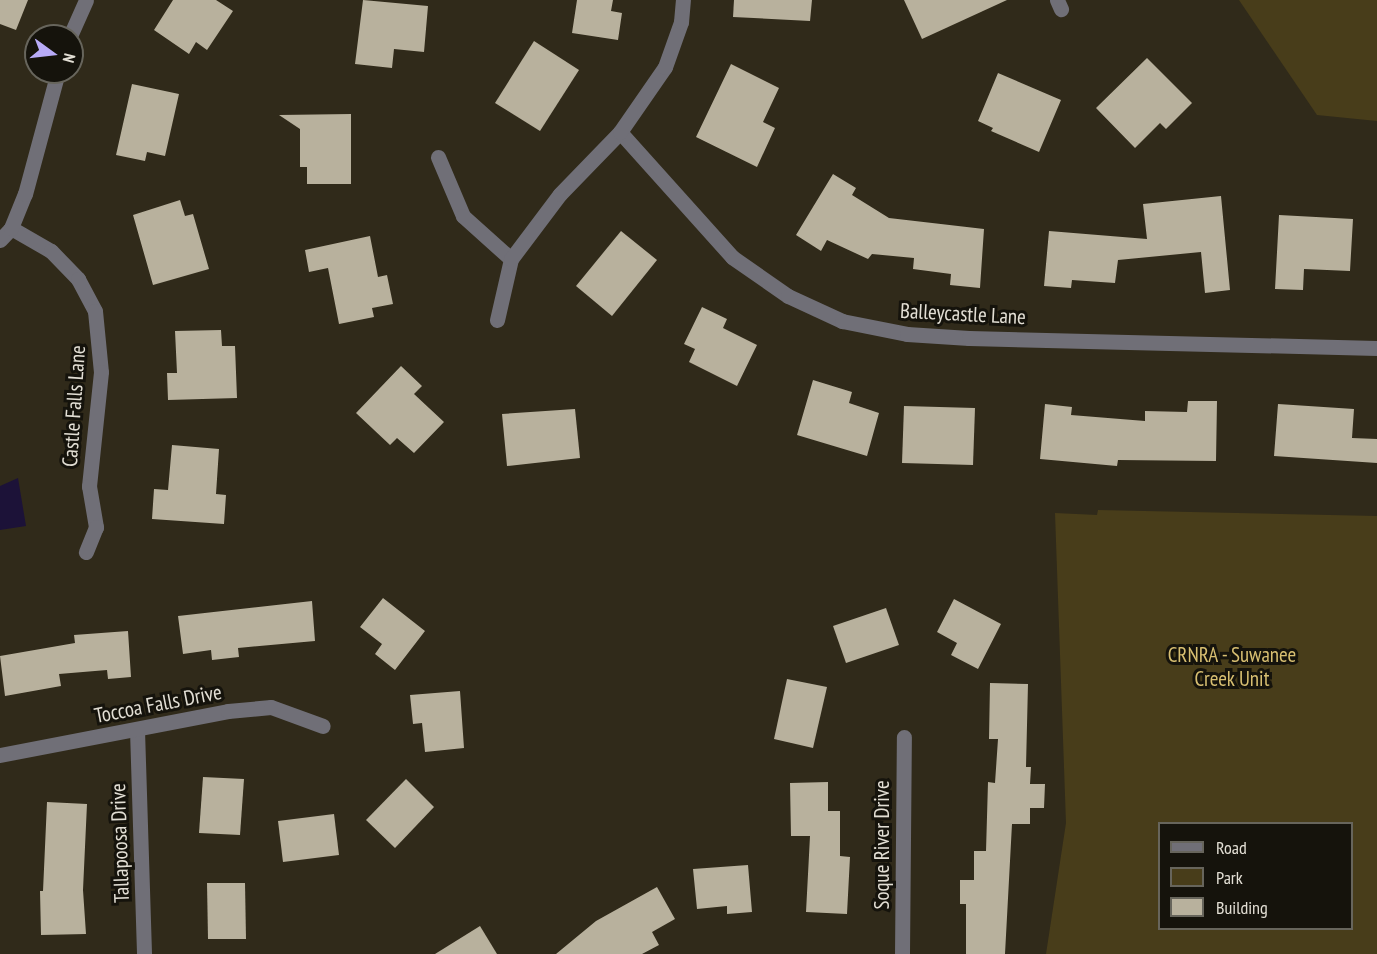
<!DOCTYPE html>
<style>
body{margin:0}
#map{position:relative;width:1377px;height:954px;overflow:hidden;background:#302a1a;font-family:"PT Sans Narrow",sans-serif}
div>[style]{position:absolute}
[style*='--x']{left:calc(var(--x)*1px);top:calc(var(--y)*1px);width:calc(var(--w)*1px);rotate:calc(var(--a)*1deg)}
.green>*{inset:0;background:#483d1a}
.water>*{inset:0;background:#1c1238}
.building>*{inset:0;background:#b8b19d}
.minor>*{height:15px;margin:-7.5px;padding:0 7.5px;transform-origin:7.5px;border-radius:7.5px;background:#706f77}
span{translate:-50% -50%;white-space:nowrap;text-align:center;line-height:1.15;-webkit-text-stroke:6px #15130c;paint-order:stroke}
.street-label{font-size:21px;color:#e3dfd5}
.park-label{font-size:21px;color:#d8bf71}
.legend{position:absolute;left:1158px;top:822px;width:195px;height:108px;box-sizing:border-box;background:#15130c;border:2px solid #67655c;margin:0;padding:8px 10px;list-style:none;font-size:18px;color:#e3dfd5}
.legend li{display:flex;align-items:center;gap:12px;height:30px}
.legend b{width:30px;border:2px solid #67655c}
.north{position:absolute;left:24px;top:24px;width:60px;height:60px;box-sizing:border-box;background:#15130c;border:2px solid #67655c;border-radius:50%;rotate:105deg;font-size:16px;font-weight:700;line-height:24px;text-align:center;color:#e3dfd5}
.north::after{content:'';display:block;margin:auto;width:21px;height:27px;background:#b8abf7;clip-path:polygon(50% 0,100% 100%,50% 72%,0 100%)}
</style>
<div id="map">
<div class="green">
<i style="clip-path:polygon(1239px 0,1377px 0,1377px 121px,1317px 115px)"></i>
<i style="clip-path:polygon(evenodd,1098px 510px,1377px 516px,1377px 954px,1046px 954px,1066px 823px,1055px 513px,1097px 515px,1098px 510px,1160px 824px,1352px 824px,1352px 928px,1160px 928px,1160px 824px)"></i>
</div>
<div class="water">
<i style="clip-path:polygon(18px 478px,26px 526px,0 530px,0 486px)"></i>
</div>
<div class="building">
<i style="clip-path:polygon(0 0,28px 0,16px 30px,0 24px)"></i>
<i style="clip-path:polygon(173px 0,216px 0,233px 11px,207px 50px,196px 42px,189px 54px,154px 30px)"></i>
<i style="clip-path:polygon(363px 0,428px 6px,424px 52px,394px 49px,392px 68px,355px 64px)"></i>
<i style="clip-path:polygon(577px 0,613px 0,611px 11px,622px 13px,618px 40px,572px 33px)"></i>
<i style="clip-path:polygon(734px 0,812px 0,810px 21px,733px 17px)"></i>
<i style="clip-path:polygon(904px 0,1007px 0,922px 39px)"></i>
<i style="clip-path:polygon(534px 41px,579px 70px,540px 131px,495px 103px)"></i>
<i style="clip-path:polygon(1147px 58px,1192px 103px,1166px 129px,1160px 123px,1135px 148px,1096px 108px)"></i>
<i style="clip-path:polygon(731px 64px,779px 88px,763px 122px,775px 128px,757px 167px,696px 137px)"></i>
<i style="clip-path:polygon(998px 73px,1061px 100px,1039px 152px,991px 131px,993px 128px,978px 121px)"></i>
<i style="clip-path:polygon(132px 84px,179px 94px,165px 156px,147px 152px,145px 161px,116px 155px)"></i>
<i style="clip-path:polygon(351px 114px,351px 184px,307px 184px,307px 167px,300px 167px,300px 129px,279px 115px)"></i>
<i style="clip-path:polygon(833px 174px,856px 188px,852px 195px,889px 218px,984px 229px,980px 288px,950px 285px,951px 274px,913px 269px,914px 258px,872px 254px,868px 259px,827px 240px,821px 251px,796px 235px)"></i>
<i style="clip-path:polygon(1221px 196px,1230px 290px,1205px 293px,1201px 252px,1118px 260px,1115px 283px,1072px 280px,1071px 288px,1044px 286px,1049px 231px,1147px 239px,1143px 204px)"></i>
<i style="clip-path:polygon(180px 200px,185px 216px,193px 214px,209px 269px,153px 285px,133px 215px)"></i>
<i style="clip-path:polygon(1279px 215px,1353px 219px,1350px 271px,1304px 269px,1303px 290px,1275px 289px)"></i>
<i style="clip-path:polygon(621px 231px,657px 260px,612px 316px,576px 286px)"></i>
<i style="clip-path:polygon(370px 236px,378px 277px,387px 275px,393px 304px,372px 308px,374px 317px,339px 324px,328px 268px,309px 272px,305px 250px)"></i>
<i style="clip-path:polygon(702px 307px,727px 319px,723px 328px,757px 345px,737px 386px,689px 362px,695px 349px,684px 344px)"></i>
<i style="clip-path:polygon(221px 330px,222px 346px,235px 346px,237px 398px,168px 400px,167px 373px,177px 373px,175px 331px)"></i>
<i style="clip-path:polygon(401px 366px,422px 386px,414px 394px,444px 422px,414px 453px,397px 438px,390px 445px,356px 413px)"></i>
<i style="clip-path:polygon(813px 380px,852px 392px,849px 403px,879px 413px,867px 456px,797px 435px)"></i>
<i style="clip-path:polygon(1188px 401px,1217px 401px,1216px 461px,1118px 460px,1117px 466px,1040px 459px,1045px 404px,1072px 407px,1071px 415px,1145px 421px,1145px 411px,1187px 412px)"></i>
<i style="clip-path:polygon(1278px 404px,1354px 409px,1352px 438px,1377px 439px,1377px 463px,1274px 456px)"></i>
<i style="clip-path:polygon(904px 406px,975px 408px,973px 465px,902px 463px)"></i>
<i style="clip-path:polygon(575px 409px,580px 458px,507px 466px,502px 414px)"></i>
<i style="clip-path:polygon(172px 445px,219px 449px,216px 494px,226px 495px,224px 524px,152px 519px,154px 489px,168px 490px)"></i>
<i style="clip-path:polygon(383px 598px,425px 631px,395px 670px,375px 654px,382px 644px,360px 627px)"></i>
<i style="clip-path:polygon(954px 599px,1001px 624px,978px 669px,951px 655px,957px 643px,937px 632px)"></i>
<i style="clip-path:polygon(312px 601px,315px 641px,238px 648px,239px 657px,212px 660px,211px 650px,183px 654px,178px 616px)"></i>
<i style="clip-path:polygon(886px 608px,899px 645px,846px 663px,833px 626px)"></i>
<i style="clip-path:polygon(128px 631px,131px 677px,108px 679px,107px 670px,59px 674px,61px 686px,5px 696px,0 656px,75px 643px,74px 635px)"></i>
<i style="clip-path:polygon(787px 679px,827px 687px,813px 748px,774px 739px)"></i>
<i style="clip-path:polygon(990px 683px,1028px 684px,1026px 767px,1031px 767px,1030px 784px,1045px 784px,1044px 808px,1030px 808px,1030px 824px,1012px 824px,1005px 954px,966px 954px,966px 904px,960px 904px,960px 880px,974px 880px,974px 851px,986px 851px,988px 782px,995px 783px,998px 739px,989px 739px)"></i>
<i style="clip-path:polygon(460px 691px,464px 748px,425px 752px,422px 723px,413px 724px,410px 695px)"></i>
<i style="clip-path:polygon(203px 777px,244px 779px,240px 835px,199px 833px)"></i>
<i style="clip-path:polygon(406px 779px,434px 807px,395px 848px,366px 820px)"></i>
<i style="clip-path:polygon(828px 782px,828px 811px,840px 811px,840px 856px,850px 857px,847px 914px,806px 912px,810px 836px,791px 836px,790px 783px)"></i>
<i style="clip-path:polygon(47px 802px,87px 804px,83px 890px,86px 934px,41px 935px,40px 891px,43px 891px)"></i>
<i style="clip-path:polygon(334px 814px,339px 855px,283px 862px,278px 821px)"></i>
<i style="clip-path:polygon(748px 865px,752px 912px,727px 914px,727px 906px,697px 909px,693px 869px)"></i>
<i style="clip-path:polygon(207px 883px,245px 883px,246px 939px,208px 939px)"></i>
<i style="clip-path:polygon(657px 887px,675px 919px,652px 932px,659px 945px,642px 954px,556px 954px,596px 921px)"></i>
<i style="clip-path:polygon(480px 926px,497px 954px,435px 954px)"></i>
</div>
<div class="minor">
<i style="--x:1057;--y:0;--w:10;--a:66"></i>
<i style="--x:70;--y:36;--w:39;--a:-66"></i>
<i style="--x:620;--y:132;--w:168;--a:48.1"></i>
<i style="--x:732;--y:257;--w:68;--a:34.9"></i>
<i style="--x:788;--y:296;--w:60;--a:24.8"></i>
<i style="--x:842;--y:321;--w:66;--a:11.3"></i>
<i style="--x:907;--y:334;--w:62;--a:3.7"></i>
<i style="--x:969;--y:338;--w:408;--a:1.4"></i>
<i style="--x:438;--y:157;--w:64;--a:67"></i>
<i style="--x:463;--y:216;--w:64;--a:41.9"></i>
<i style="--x:11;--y:228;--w:46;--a:29.9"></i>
<i style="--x:51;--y:251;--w:39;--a:46"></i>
<i style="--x:78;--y:279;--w:36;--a:62"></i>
<i style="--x:95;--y:311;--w:61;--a:84.4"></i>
<i style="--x:101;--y:372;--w:115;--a:96"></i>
<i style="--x:89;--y:486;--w:42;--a:80.3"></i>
<i style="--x:96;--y:527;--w:27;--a:112"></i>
<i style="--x:0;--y:240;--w:16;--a:-47"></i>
<i style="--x:11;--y:228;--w:37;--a:-68"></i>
<i style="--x:25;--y:194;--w:126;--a:-74.9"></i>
<i style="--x:497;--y:320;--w:63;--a:-77.1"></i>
<i style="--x:511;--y:259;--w:81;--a:-53"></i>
<i style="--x:560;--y:194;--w:86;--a:-45.9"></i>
<i style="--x:620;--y:132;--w:79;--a:-55.3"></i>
<i style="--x:665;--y:67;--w:48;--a:-70.4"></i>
<i style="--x:681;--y:22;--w:22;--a:-85"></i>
<i style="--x:137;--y:730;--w:224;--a:88.2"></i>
<i style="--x:0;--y:755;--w:232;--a:-10.9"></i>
<i style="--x:228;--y:711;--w:43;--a:-5.3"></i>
<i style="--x:271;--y:707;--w:55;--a:20.1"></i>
<i style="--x:902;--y:954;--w:217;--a:-89.5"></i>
</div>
<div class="street-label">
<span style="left:963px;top:314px;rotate:3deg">Balleycastle Lane</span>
<span style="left:74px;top:406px;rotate:-86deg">Castle Falls Lane</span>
<span style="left:158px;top:704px;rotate:-11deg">Toccoa Falls Drive</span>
<span style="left:120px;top:843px;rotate:-92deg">Tallapoosa Drive</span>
<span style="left:882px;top:845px;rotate:-90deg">Soque River Drive</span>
</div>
<div class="park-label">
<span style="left:1232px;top:667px">CRNRA - Suwanee<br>Creek Unit</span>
</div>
<ul class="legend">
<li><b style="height:8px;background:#706f77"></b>Road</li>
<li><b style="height:16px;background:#483d1a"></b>Park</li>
<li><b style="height:16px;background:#b8b19d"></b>Building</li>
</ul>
<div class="north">N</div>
</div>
